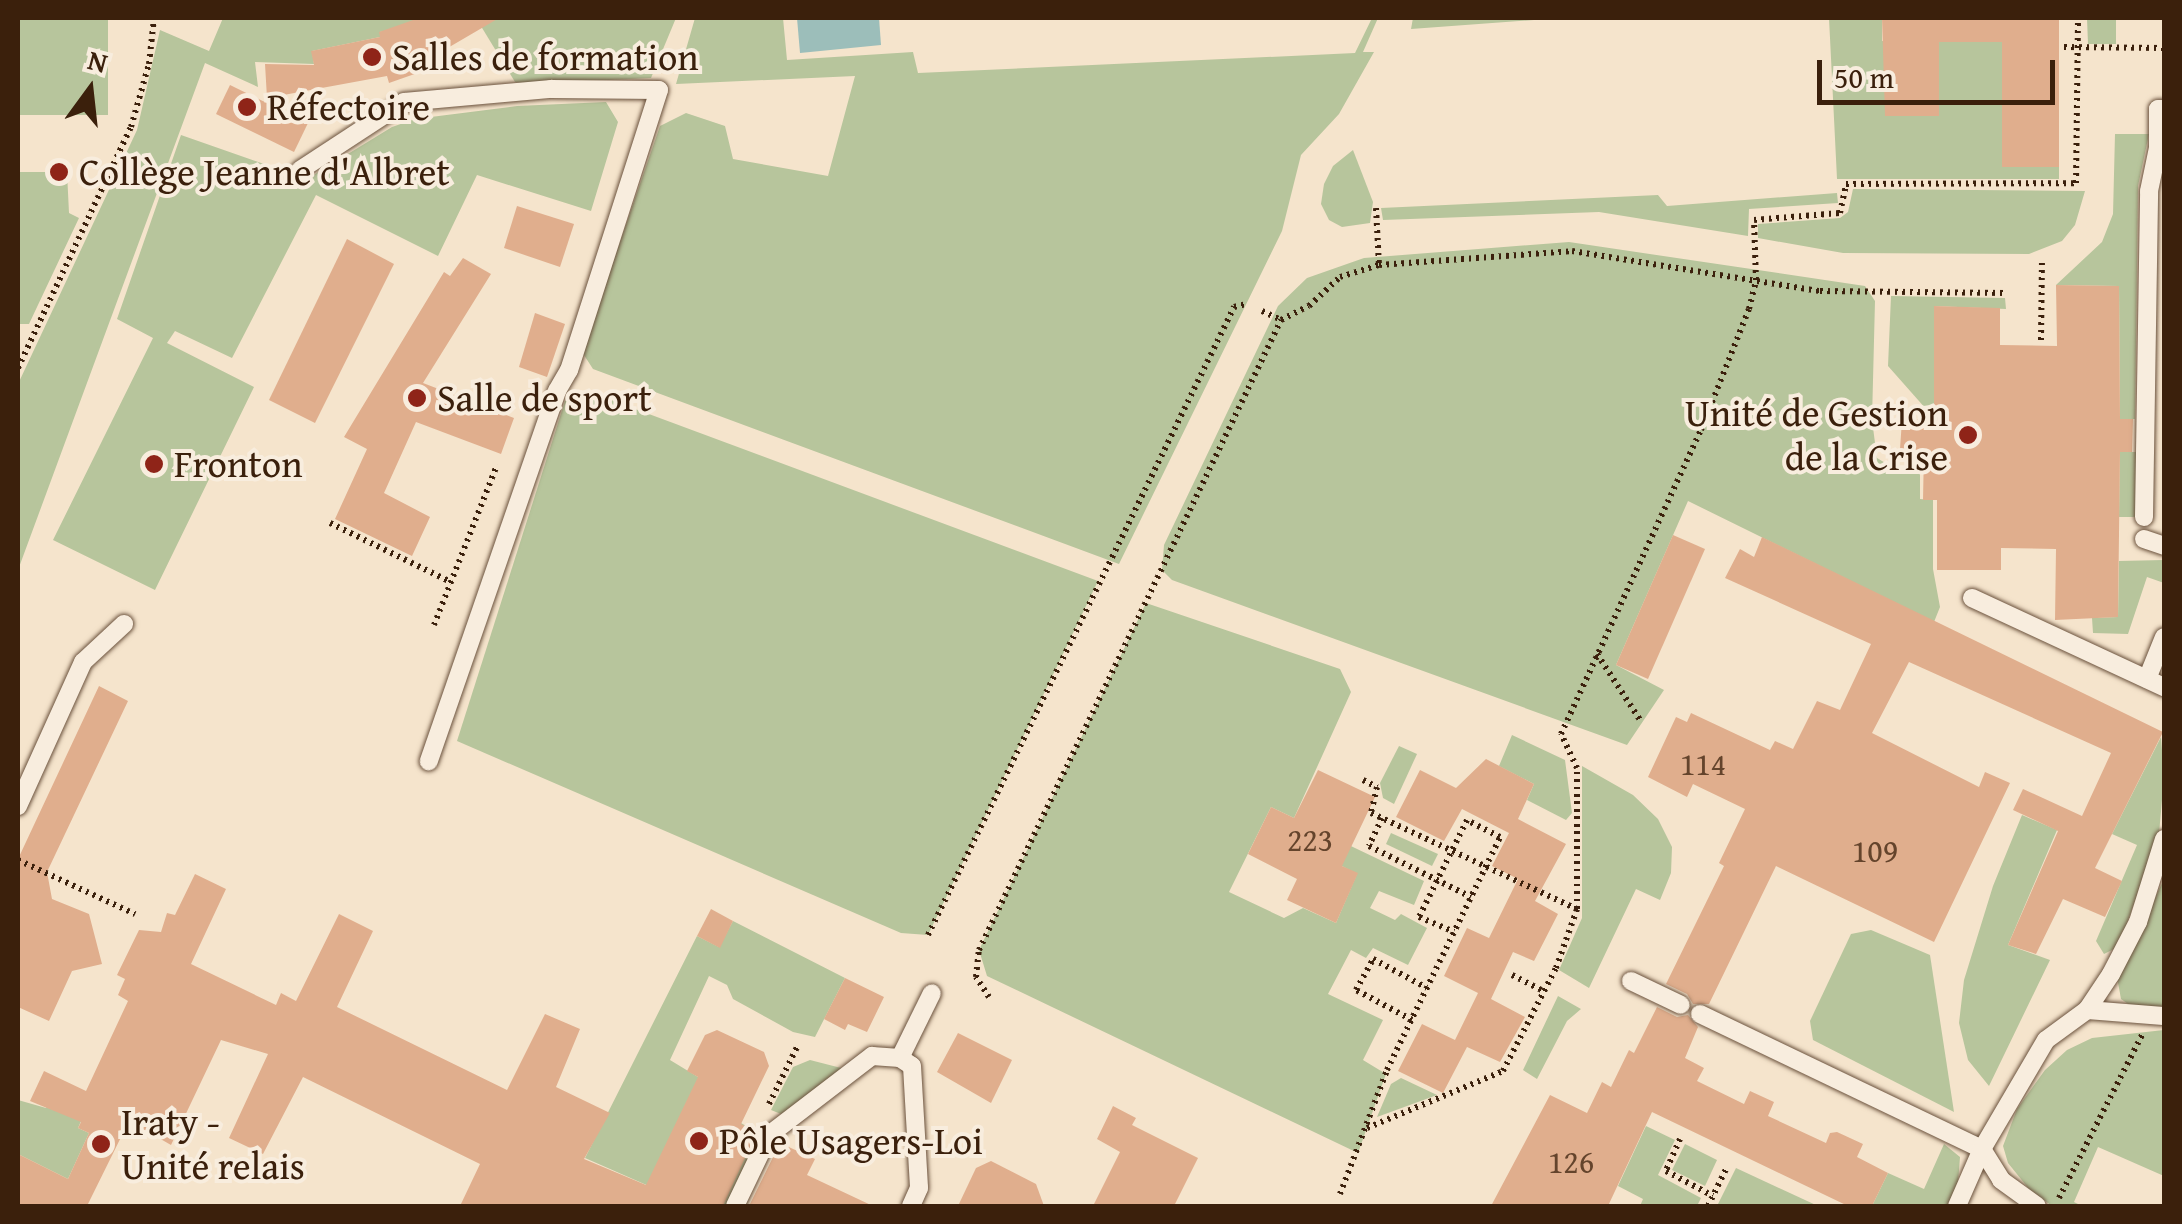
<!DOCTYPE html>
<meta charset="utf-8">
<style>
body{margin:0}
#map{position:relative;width:2182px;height:1224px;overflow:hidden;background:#f5e4cc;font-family:"Gentium Book Plus",serif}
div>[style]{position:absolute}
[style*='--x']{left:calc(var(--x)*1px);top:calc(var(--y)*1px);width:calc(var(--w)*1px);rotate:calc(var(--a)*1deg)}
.green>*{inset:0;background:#b7c59c}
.water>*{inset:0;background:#9cbeba}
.building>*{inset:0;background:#e0ae8d}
.path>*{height:6px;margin-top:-3px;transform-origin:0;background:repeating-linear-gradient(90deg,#3b200c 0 2.5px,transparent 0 7.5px)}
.roads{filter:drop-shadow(0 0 2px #6a513c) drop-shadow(0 0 2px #6a513c)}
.service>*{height:18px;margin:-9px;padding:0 9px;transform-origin:9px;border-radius:9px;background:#f8edde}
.dots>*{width:28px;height:28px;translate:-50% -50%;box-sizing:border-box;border:5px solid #f8edde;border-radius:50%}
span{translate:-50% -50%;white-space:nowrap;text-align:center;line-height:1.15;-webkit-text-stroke:8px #f8edde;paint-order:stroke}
.number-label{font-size:32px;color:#64442c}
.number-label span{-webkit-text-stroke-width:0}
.poi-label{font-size:38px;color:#3b200c}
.left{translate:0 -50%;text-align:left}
.right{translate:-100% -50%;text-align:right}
.frame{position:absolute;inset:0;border:20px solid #3b200c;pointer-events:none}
.north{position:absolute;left:40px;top:40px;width:100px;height:100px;-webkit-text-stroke:8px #f8edde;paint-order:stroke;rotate:15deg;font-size:28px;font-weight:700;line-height:40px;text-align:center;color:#3b200c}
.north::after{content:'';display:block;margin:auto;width:35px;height:45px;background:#3b200c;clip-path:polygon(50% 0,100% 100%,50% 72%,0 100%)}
.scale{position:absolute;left:1817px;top:60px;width:238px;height:45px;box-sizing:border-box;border:5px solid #3b200c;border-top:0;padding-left:12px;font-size:30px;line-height:35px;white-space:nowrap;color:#3b200c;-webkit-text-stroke:8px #f8edde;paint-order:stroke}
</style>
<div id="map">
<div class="green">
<i style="clip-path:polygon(18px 18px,108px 18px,108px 115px,18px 115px)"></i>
<i style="clip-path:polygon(223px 18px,419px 18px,400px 28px,380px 32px,380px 37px,312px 51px,314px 64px,255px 62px,258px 87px,205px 63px,18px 570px,18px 384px,137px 130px,160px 30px,209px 51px)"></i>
<i style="clip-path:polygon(476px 18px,676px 18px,651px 78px,524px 84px,515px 82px)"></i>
<i style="clip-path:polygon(695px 18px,783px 18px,787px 60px,913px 52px,918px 73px,1355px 53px,1372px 18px,1378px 18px,1363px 52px,1374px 52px,1339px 114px,1301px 155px,1282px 231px,1119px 564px,593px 369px,582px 352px,660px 126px,686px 113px,725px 126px,733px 159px,828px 176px,855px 76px,676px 84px)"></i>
<i style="clip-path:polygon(1413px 18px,1561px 18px,1411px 29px)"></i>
<i style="clip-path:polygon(1829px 18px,1882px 18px,1882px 41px,1894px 42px,1885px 51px,1886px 116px,1939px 116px,1939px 51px,1930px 42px,2002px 42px,2002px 166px,2059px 167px,2059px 179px,1837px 179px)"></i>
<i style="clip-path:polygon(2087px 18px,2116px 18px,2116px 44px,2088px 44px)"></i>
<i style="clip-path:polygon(606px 102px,618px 122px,591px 211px,477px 175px,438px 256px,316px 195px,232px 358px,175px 331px,167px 343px,254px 387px,155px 590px,53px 540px,153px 338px,117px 319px,181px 135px,307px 179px,392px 127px,415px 119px,517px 106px)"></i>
<i style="clip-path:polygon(2115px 134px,2149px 134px,2138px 186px,2135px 419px,2120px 419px,2119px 286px,2056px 285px,2102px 242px,2113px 214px)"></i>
<i style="clip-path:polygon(1353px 150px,1373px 202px,1370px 223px,1342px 227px,1329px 220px,1321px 204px,1324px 184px,1333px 166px)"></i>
<i style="clip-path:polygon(18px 172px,67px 172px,69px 213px,79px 218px,29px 324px,18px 324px)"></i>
<i style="clip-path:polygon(1853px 189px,2085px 191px,2075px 225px,2062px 241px,2029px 254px,1843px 253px,1758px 238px,1758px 224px,1840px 218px,1848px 212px)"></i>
<i style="clip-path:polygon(1837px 193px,1838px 203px,1749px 209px,1748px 236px,1599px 212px,1383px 220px,1381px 208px,1658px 195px,1667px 206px)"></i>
<i style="clip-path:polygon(1569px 242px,1865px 286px,1875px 301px,1872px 420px,1877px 458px,1892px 467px,1920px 469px,1920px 499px,1933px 500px,1933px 569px,1940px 607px,1934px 622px,1688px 501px,1616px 665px,1664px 690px,1627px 745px,1172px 580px,1162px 570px,1164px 545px,1278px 306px,1307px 278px,1364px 258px)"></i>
<i style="clip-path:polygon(1891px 296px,2005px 298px,2006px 309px,1934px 306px,1934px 418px,1888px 366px)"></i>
<i style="clip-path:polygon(595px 394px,1098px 581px,928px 935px,901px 933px,457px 741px,565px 401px)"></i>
<i style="clip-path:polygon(2120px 452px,2137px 452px,2137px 517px,2119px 517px)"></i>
<i style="clip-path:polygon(2164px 560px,2164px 583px,2147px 577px,2128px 634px,2093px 633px,2092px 618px,2118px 617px,2119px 561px)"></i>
<i style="clip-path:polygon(1146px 603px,1340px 669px,1351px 692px,1294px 818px,1271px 807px,1229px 892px,1284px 918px,1303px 908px,1336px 923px,1357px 874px,1323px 856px,1332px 837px,1424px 881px,1414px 905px,1379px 891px,1370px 908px,1395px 920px,1401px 914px,1427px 928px,1408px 965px,1373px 948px,1366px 958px,1351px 950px,1328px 994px,1383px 1020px,1363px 1060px,1386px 1074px,1358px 1153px,987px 976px,979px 950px)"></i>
<i style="clip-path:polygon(1512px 735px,1565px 760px,1572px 813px,1566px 820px,1527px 800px,1534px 784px,1499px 766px)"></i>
<i style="clip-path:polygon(2161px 737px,2164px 777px,2159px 834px,2126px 926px,2114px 949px,2104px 954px,2096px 941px,2137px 845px,2112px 834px)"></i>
<i style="clip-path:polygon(1399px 746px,1417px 754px,1394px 804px,1383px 798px,1380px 783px)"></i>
<i style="clip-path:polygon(1582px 766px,1633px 795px,1658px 819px,1672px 847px,1671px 873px,1660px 900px,1636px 889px,1589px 988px,1559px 970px,1582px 918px)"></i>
<i style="clip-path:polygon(2022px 815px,2057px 830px,2008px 945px,2050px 960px,1989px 1086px,1968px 1060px,1959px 1023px,1964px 980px,1993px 886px)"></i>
<i style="clip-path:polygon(1391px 833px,1438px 854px,1432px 866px,1386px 844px)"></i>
<i style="clip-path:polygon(2164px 879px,2164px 1010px,2131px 1006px,2121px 999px,2117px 977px)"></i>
<i style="clip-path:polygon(733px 921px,845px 978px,815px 1037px,793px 1032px,733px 999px,727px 985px,709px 976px,670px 1060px,698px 1077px,741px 1123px,762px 1135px,729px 1206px,692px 1205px,585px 1158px,697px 936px,719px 947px)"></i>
<i style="clip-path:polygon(1871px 930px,1930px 955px,1954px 1112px,1813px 1040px,1810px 1021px,1851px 934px)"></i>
<i style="clip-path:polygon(1558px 996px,1581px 1009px,1567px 1021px,1537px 1079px,1523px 1070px)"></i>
<i style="clip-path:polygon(2164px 1030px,2164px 1176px,2098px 1147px,2074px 1202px,2082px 1206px,2052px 1206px,2029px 1189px,2008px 1163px,2003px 1146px,2017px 1109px,2045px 1070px,2067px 1050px,2092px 1038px)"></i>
<i style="clip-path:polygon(810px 1060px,845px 1069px,786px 1116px,771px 1110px,793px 1067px)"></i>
<i style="clip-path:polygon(1401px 1078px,1437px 1095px,1377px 1117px,1391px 1084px)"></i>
<i style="clip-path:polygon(53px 1096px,85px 1112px,78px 1128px,89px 1133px,68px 1179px,18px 1154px,18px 1100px,46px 1108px)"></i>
<i style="clip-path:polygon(1646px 1126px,1675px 1140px,1658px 1175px,1701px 1198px,1697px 1206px,1640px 1206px,1643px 1199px,1618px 1186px)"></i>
<i style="clip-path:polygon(1685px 1144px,1717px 1160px,1705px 1186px,1672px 1170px)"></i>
<i style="clip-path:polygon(1944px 1144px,1960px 1157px,1958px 1183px,1947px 1206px,1872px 1206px,1888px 1173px,1924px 1189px)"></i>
<i style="clip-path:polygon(1736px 1168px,1818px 1206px,1717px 1206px)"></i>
</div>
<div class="water">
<i style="clip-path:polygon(797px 18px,879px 18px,881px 45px,800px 53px)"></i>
</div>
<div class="building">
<i style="clip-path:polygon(419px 18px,499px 18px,422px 63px,426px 70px,389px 83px,387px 76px,267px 98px,265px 64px,314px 65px,311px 51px,380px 37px,379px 32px)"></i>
<i style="clip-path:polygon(1882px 18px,2059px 18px,2059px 167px,2002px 167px,2002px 42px,1939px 42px,1939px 116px,1885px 116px)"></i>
<i style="clip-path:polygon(230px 85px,308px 123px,294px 152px,216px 114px)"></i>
<i style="clip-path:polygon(517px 206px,574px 224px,560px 267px,504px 248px)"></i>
<i style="clip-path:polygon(347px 239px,394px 264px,315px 423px,269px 400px)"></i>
<i style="clip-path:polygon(463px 258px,491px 274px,423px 383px,514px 418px,501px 454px,416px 422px,384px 493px,430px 517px,412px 556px,335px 519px,367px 449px,344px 437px,444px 272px,450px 276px)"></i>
<i style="clip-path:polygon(2056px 285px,2119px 286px,2120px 419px,2133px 419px,2132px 452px,2120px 452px,2118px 617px,2055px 620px,2056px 549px,2001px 548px,2001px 570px,1937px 570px,1937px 500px,1923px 500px,1924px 450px,1900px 449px,1902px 420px,1934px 419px,1934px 306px,2000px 308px,2000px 345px,2057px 346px)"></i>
<i style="clip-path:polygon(535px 313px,565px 324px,547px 377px,519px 367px)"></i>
<i style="clip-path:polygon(1673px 535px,1705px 549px,1648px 679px,1616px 665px)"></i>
<i style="clip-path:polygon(1762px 537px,2163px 732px,2095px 868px,2122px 881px,2105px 917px,2063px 899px,2036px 954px,2008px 945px,2058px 831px,2013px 810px,2023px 789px,2082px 816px,2111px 753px,1909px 662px,1872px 733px,1979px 787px,1985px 772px,2010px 783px,1934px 942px,1776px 866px,1709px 1004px,1693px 1004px,1687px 994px,1666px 984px,1724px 866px,1719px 863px,1745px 809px,1693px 784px,1687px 797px,1648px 777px,1676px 717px,1687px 722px,1691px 713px,1770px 750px,1775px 741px,1793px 749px,1817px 701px,1840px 710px,1871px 644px,1725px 578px,1740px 549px,1754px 557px)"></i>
<i style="clip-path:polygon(99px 686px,128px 701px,47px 872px,52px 899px,89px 914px,102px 964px,72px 971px,49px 1021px,18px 1007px,18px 859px)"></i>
<i style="clip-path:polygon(1486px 759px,1534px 784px,1518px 819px,1566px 844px,1535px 901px,1558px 914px,1534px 961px,1513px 952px,1491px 999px,1525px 1017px,1500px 1062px,1467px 1047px,1443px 1093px,1398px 1071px,1422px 1024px,1455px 1040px,1478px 993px,1444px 976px,1467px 928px,1489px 938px,1518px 879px,1492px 866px,1509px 833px,1462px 809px,1444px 841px,1396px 817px,1420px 770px,1456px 788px)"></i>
<i style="clip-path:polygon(1318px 770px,1375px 797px,1342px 866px,1358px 873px,1336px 923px,1287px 900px,1297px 879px,1248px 854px,1271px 807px,1294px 818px)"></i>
<i style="clip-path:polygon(195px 874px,226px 889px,191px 964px,276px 1005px,281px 993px,296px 1001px,339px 914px,373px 931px,337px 1007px,507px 1090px,545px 1014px,580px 1029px,556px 1087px,610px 1113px,584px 1159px,646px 1185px,698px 1077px,687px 1071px,705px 1035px,717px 1030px,764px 1052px,769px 1066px,741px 1124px,757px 1132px,723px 1206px,460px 1206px,480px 1164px,303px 1077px,263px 1154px,229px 1138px,268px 1054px,221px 1040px,171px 1145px,129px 1121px,87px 1206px,18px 1206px,18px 1154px,68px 1179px,89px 1133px,78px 1128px,81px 1122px,30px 1101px,44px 1071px,86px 1091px,128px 1001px,118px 995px,125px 979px,117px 975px,139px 930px,161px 932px,167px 913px,175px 915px)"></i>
<i style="clip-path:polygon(711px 909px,733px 921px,720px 948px,697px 936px)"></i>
<i style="clip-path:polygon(845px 978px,884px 997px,867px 1032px,848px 1024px,845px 1030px,824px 1019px)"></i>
<i style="clip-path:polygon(1657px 1007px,1677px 1017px,1688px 1015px,1698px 1027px,1685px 1058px,1704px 1068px,1697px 1081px,1744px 1104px,1750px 1091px,1774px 1102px,1768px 1116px,1826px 1143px,1830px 1133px,1837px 1132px,1863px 1144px,1857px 1157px,1888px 1173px,1872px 1206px,1848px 1206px,1652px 1112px,1608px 1206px,1491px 1206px,1550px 1095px,1587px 1113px,1602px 1082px,1611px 1087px,1629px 1050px,1634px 1053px)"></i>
<i style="clip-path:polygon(958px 1033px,1012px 1060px,991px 1103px,937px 1072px)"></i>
<i style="clip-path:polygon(1113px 1106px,1136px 1118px,1132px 1125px,1198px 1158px,1174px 1206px,1093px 1206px,1120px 1152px,1097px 1139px)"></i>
<i style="clip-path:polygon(780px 1143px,815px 1159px,807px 1175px,873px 1206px,749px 1206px)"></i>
<i style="clip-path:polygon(991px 1161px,1036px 1184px,1044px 1206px,958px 1206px,976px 1168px)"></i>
</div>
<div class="path">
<i style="--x:2064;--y:47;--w:100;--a:0.6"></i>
<i style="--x:1376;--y:208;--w:57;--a:87"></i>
<i style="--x:1262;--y:311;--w:21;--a:25"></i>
<i style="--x:2041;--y:340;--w:77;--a:-89.3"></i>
<i style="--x:18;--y:368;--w:266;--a:-64.9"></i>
<i style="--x:131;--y:127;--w:66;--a:-74.1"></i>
<i style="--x:149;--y:64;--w:46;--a:-83.8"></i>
<i style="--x:330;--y:523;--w:135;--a:26"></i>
<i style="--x:434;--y:625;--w:172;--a:-68.5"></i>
<i style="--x:1597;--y:654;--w:82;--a:56.9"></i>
<i style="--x:1363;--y:780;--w:16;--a:27"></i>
<i style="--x:1377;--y:787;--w:27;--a:103"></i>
<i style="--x:1371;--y:813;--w:227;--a:25"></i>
<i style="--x:1382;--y:818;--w:31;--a:115"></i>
<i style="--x:1369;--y:846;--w:114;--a:26.6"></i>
<i style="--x:18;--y:860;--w:129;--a:24.8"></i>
<i style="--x:928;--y:935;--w:699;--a:-64.02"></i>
<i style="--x:1234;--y:307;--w:12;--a:-14"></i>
<i style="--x:1512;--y:975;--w:36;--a:27"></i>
<i style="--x:989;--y:997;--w:24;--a:-123"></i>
<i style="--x:976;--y:977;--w:27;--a:-84"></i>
<i style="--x:979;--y:950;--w:699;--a:-64.39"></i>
<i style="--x:1281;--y:320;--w:31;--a:-27"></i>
<i style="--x:1309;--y:306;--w:42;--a:-43.1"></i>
<i style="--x:1340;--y:277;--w:41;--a:-17.1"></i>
<i style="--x:1379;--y:265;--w:194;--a:-4.1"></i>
<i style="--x:1572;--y:251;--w:251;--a:9.2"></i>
<i style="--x:1820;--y:291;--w:186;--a:0.6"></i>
<i style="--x:1412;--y:1020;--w:64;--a:-151.8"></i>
<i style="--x:1356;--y:990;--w:35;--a:-61"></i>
<i style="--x:1373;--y:959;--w:61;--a:28.2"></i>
<i style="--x:769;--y:1104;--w:64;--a:-63.8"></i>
<i style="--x:1367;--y:1128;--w:147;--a:-22.7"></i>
<i style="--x:1503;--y:1071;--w:116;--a:-62.8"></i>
<i style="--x:1556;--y:968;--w:63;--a:-70.4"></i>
<i style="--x:1577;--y:909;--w:141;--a:-90"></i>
<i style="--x:1577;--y:768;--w:38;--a:-115"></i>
<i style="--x:1561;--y:734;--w:335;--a:-65.3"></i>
<i style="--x:1701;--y:430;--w:130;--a:-68.4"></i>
<i style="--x:1749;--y:309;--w:30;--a:-76"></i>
<i style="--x:1756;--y:280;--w:60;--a:-91.9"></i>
<i style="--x:1754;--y:220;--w:86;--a:-4.7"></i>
<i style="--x:1840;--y:213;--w:30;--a:-78"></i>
<i style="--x:1846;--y:184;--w:230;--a:-0.2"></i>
<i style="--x:2076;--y:183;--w:165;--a:-89.3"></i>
<i style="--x:1680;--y:1139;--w:35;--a:114"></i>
<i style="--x:1666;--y:1171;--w:53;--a:28"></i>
<i style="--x:1340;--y:1194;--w:133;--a:-69.2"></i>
<i style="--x:1387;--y:1070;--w:259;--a:-64.1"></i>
<i style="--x:1500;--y:837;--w:37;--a:-153"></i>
<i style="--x:1467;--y:820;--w:108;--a:116.3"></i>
<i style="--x:1419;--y:917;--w:38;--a:23"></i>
<i style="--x:2059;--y:1198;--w:183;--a:-63"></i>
<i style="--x:1708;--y:1206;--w:43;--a:-64"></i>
</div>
<div class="roads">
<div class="service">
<i style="--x:300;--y:170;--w:124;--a:-33.2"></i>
<i style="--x:404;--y:102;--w:148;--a:-5.1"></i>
<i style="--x:551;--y:89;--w:108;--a:0.5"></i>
<i style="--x:659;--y:90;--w:294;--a:107.8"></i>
<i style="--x:569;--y:370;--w:24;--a:120"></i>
<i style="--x:557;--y:391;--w:392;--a:109.1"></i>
<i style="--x:2144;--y:517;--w:326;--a:-89.1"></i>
<i style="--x:2149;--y:191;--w:44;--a:-78.2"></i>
<i style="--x:2158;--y:148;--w:39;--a:-90"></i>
<i style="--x:2158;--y:109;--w:6;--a:0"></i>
<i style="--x:2144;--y:539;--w:21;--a:19"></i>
<i style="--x:1972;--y:598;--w:212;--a:24.9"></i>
<i style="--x:2147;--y:679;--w:45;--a:-68"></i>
<i style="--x:18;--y:806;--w:158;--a:-65.7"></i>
<i style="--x:83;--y:662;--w:56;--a:-42.8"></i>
<i style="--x:1631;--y:981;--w:55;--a:25.6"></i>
<i style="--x:2087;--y:1010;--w:77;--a:4.5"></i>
<i style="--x:1700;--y:1014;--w:313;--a:25.6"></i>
<i style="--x:1982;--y:1149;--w:36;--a:58"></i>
<i style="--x:2001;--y:1180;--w:44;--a:35.8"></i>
<i style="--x:900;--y:1058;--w:72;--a:-63.8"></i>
<i style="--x:735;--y:1206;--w:79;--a:-64.4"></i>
<i style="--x:769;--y:1135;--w:130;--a:-37.5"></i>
<i style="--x:872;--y:1056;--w:28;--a:4"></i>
<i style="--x:900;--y:1058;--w:14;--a:34"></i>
<i style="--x:912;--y:1066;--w:122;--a:86.7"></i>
<i style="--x:919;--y:1188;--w:20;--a:114"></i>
<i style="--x:1957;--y:1206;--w:62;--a:-66.3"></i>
<i style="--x:1982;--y:1149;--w:126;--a:-59.6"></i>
<i style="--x:2046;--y:1040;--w:51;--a:-36.2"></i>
<i style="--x:2087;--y:1010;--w:43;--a:-56.3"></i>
<i style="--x:2111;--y:974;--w:59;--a:-62.6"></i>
<i style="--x:2138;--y:922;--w:87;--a:-72.6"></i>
</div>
</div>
<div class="dots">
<i style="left:372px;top:57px;background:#8f2418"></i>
<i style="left:247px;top:107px;background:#8f2418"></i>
<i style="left:59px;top:172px;background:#8f2418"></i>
<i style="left:417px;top:398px;background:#8f2418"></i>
<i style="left:1968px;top:435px;background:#8f2418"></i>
<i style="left:154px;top:464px;background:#8f2418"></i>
<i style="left:699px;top:1141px;background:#8f2418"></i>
<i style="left:101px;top:1144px;background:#8f2418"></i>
</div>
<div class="number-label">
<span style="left:1703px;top:764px">114</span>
<span style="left:1310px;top:840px">223</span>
<span style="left:1875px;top:851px">109</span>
<span style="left:1571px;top:1162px">126</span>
</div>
<div class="poi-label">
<span class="left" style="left:392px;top:57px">Salles de formation</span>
<span class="left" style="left:267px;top:107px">Réfectoire</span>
<span class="left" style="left:79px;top:172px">Collège Jeanne d'Albret</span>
<span class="left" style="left:437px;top:398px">Salle de sport</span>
<span class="right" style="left:1948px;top:435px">Unité de Gestion<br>de la Crise</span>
<span class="left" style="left:174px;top:464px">Fronton</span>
<span class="left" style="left:121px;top:1144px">Iraty -<br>Unité relais</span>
<span class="left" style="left:719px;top:1141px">Pôle Usagers-Loi</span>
</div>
<div class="frame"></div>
<div class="north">N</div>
<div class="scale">50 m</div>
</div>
